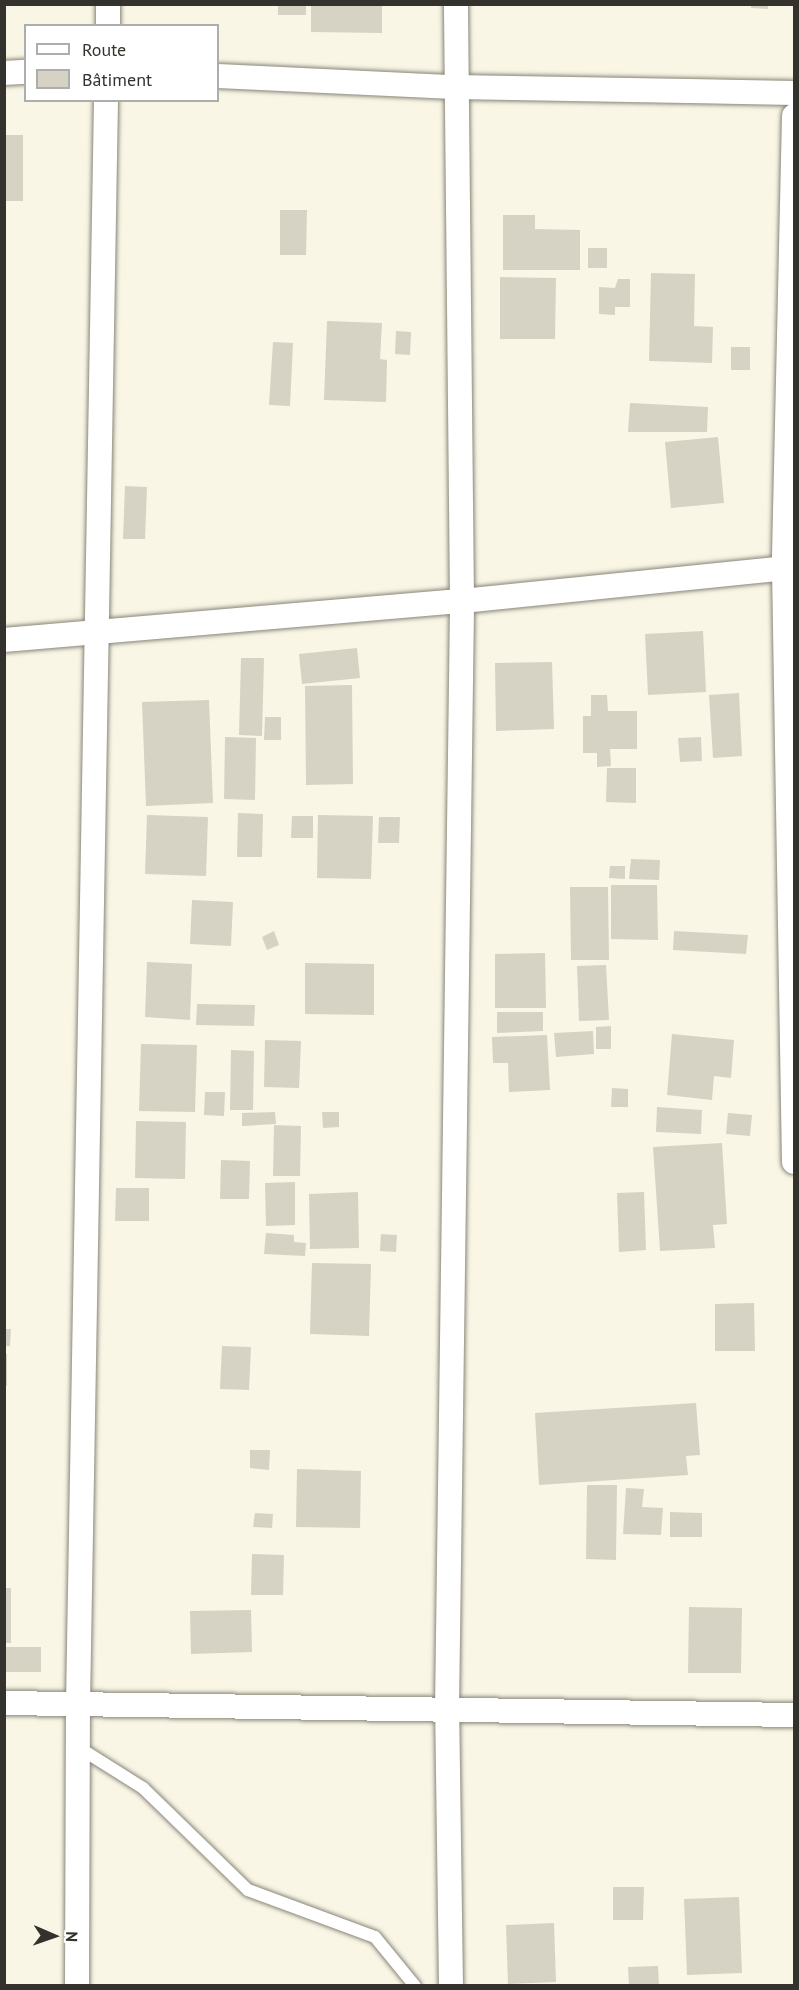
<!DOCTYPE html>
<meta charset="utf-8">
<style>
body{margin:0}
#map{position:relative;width:799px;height:1990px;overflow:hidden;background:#f9f6e6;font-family:"PT Sans",sans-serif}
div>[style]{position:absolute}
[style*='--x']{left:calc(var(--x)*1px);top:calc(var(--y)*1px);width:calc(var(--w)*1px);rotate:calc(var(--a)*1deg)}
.building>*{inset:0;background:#d6d3c4}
.roads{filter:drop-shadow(0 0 2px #898678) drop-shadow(0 0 2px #898678)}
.lane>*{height:12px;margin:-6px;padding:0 6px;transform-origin:6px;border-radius:6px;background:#fff}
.street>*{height:24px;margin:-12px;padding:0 12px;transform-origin:12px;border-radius:12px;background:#fff}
span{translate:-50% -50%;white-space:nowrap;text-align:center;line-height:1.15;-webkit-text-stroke:5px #fff;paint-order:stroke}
.frame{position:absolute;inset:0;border:6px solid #33322c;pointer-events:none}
.legend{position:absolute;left:24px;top:24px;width:195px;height:78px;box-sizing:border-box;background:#fff;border:2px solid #adadab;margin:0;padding:8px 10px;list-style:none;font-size:18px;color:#33322c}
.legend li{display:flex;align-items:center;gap:12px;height:30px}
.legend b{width:30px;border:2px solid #adadab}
.north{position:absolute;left:24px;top:1906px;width:60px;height:60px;-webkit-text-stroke:4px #fff;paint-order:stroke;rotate:92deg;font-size:16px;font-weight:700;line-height:24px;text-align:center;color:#33322c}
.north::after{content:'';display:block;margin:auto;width:21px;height:27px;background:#33322c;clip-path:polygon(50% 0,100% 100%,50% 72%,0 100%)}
</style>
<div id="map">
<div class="building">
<i style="clip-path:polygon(278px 4px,306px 4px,306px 15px,278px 15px)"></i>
<i style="clip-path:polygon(311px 4px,382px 4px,382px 33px,311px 32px)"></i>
<i style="clip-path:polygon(751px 4px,768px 4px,768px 9px,751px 8px)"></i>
<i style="clip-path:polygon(4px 135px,23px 135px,23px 201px,4px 201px)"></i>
<i style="clip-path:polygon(280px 210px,307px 210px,306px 255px,280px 255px)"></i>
<i style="clip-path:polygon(503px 215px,535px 215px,535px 229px,580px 230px,580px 270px,503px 270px)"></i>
<i style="clip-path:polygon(588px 248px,607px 248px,607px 268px,588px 268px)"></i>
<i style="clip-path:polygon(651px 273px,695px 274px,694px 326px,713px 327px,712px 363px,649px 361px)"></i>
<i style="clip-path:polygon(500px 277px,556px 278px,555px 339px,500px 339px)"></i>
<i style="clip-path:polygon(618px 279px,630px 279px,630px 307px,615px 307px,615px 315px,599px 314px,599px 287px,615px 288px)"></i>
<i style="clip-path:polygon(327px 321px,382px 323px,380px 359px,387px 360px,386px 402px,324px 400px)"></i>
<i style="clip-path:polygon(396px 331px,411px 332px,410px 355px,395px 354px)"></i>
<i style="clip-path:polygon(273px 342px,293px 343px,290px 406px,269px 405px)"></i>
<i style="clip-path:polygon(731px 347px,750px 347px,750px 370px,731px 370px)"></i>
<i style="clip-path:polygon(630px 403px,708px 407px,707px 432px,628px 432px)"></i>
<i style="clip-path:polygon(718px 437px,724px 503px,671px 508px,665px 442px)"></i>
<i style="clip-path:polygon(125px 486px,147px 487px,145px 539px,123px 539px)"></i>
<i style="clip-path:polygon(703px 631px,706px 692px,648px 695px,645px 634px)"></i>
<i style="clip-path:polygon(357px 648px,360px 678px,302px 684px,299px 654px)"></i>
<i style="clip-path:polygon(241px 658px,264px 658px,262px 736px,239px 735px)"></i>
<i style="clip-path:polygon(552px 662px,554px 729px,496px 731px,495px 663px)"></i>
<i style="clip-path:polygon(352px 685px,353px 784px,306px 785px,305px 686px)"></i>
<i style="clip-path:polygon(739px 693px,742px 756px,713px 758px,709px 695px)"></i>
<i style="clip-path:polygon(591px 695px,607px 695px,608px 711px,637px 711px,637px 749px,610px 749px,611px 766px,597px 767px,597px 753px,583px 753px,583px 716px,591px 716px)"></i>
<i style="clip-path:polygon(209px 700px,213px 803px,146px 806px,142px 702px)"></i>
<i style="clip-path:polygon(265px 717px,281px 717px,281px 740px,264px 740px)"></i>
<i style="clip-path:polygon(225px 737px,256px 738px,255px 800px,224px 799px)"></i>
<i style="clip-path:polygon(701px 737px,702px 761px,680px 762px,678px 738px)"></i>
<i style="clip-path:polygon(607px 768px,636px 768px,636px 803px,606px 802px)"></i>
<i style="clip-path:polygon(238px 813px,263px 814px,262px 857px,237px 857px)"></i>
<i style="clip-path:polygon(147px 815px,208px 817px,206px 876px,145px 874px)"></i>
<i style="clip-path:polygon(318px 815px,373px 816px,371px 879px,317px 878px)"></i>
<i style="clip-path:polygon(292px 816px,313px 816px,313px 838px,291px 838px)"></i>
<i style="clip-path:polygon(379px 817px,400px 817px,399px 843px,378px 843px)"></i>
<i style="clip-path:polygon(631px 859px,660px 860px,659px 880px,629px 879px)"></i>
<i style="clip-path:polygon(610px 866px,625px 866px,625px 879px,609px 878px)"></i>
<i style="clip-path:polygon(611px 885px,657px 885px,658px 940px,611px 939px)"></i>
<i style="clip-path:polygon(570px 887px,608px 887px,609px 960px,571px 960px)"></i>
<i style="clip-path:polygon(192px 900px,233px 902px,231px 946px,190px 944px)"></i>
<i style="clip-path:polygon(274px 931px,279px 945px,267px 950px,262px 937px)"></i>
<i style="clip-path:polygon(674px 931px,748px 935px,746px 954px,673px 950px)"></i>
<i style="clip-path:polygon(545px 953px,546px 1008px,495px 1008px,495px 954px)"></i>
<i style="clip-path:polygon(147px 962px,192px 964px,190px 1020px,145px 1017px)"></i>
<i style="clip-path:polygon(305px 963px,374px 964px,374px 1015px,305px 1014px)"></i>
<i style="clip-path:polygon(606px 965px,609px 1020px,579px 1021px,577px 966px)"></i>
<i style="clip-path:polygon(197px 1004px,255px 1005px,254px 1026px,196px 1025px)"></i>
<i style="clip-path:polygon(497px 1012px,543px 1012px,543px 1031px,497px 1033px)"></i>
<i style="clip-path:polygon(611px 1026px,611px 1049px,596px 1049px,596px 1027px)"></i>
<i style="clip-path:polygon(593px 1031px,594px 1054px,556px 1057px,554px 1033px)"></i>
<i style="clip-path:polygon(672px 1034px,734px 1040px,731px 1078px,714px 1076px,712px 1100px,667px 1095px)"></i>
<i style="clip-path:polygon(547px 1035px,550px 1090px,509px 1092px,508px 1063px,493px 1063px,492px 1037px)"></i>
<i style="clip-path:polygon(265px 1040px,301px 1041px,299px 1088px,264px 1087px)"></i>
<i style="clip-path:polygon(141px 1044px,197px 1045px,195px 1112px,139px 1111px)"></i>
<i style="clip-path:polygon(231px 1050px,254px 1051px,253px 1110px,230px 1110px)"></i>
<i style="clip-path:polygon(612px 1088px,628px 1089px,628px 1107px,611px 1107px)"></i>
<i style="clip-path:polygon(205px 1092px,225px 1092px,224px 1116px,204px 1115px)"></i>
<i style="clip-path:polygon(657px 1107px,702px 1110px,701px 1134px,656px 1132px)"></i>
<i style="clip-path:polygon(275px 1112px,276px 1124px,242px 1126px,242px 1113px)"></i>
<i style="clip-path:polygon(322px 1112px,339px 1112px,339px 1127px,323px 1128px)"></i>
<i style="clip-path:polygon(728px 1113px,752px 1115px,750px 1136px,726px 1134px)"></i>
<i style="clip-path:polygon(136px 1121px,186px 1122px,185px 1179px,135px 1178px)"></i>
<i style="clip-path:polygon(274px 1125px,301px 1126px,300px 1176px,273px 1176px)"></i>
<i style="clip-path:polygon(722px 1143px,727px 1224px,713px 1225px,715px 1248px,660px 1251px,653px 1147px)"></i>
<i style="clip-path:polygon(221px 1160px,250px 1161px,249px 1199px,220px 1199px)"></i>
<i style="clip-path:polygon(295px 1182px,295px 1225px,266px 1226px,265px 1183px)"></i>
<i style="clip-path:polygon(116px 1188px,149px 1188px,149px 1221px,115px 1221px)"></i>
<i style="clip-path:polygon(358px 1192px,359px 1248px,310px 1249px,309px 1194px)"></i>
<i style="clip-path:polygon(644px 1192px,646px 1250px,619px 1252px,617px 1193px)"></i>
<i style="clip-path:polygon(266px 1233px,294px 1235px,294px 1242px,306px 1243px,305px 1256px,264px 1254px)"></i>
<i style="clip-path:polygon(381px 1234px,397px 1235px,396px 1252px,380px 1251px)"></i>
<i style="clip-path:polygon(312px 1263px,371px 1264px,369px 1336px,310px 1334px)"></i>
<i style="clip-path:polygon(754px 1303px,755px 1351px,715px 1351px,715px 1304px)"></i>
<i style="clip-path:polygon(4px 1329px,11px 1329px,10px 1346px,4px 1346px)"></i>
<i style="clip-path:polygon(222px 1346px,251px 1347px,249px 1390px,220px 1389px)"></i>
<i style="clip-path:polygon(4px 1354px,7px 1354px,7px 1386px,4px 1386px)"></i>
<i style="clip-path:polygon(696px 1403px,700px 1455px,686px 1456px,688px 1475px,539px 1485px,535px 1413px)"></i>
<i style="clip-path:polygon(250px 1450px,270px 1450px,269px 1470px,250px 1468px)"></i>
<i style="clip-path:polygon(297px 1469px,361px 1471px,360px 1528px,296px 1527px)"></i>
<i style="clip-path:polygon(587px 1485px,617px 1485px,616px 1560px,586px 1559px)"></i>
<i style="clip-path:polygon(626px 1488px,644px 1489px,642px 1507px,663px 1508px,661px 1535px,623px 1534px)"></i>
<i style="clip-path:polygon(670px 1512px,702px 1513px,702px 1537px,670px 1537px)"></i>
<i style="clip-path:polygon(255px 1513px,273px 1514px,272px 1528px,253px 1527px)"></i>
<i style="clip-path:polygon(252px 1554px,284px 1555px,283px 1595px,251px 1595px)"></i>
<i style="clip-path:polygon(4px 1588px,11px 1588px,11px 1643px,4px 1643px)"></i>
<i style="clip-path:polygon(689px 1607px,742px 1608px,741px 1673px,688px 1673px)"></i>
<i style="clip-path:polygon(251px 1610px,252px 1652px,191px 1654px,190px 1611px)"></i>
<i style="clip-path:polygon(4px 1647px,41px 1647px,41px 1672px,4px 1672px)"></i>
<i style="clip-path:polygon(613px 1887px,644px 1887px,643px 1920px,613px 1920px)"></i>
<i style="clip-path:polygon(739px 1897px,742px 1973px,687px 1975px,684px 1899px)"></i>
<i style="clip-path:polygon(554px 1923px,556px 1982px,508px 1984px,506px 1925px)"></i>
<i style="clip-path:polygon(658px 1966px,659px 1986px,629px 1986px,628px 1967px)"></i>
</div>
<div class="roads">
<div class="lane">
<i style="--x:78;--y:1747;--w:77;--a:32.2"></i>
<i style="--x:143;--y:1788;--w:146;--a:44.2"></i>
<i style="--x:248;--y:1890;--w:135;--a:20.3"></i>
<i style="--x:375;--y:1937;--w:63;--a:50.8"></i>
</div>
<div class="street">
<i style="--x:108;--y:26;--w:22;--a:-90"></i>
<i style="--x:4;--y:73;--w:22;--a:-3"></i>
<i style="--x:218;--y:76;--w:236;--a:2.7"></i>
<i style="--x:454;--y:87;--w:340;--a:1"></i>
<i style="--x:794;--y:116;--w:452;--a:91.3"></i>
<i style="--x:784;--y:568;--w:594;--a:89.04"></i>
<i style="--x:4;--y:640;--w:460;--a:-4.9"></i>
<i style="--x:462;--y:601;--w:334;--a:-5.8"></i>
<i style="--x:4;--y:1703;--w:790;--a:0.87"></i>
<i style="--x:77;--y:1986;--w:282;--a:-89.8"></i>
<i style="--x:78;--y:1704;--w:1604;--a:-89"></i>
<i style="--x:451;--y:1986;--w:277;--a:-90.8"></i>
<i style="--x:447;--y:1709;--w:1108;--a:-89.22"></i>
<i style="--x:462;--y:601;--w:597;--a:-90.58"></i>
</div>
</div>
<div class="frame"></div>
<ul class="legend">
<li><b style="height:8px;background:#fff"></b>Route</li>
<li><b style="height:16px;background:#d6d3c4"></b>Bâtiment</li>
</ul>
<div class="north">N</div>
</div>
